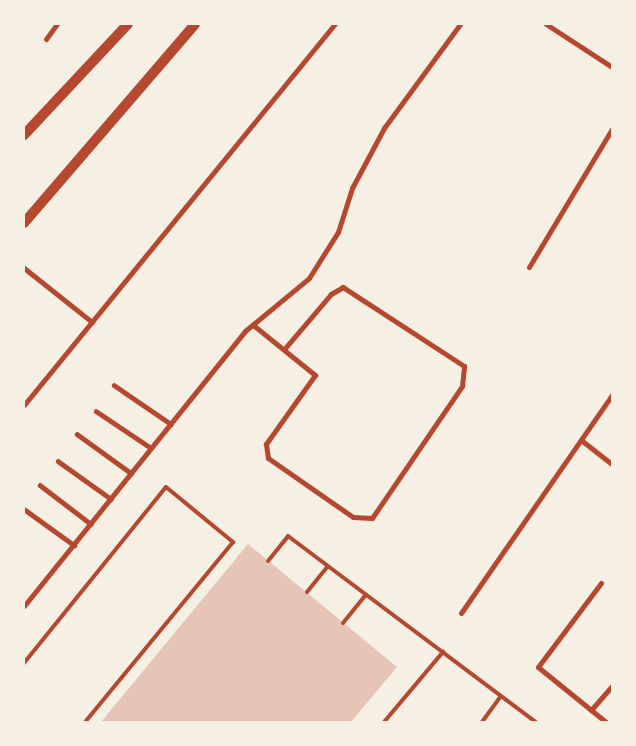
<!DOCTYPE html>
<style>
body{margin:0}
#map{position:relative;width:636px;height:746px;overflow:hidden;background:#f6efe4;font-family:"DejaVu Sans",sans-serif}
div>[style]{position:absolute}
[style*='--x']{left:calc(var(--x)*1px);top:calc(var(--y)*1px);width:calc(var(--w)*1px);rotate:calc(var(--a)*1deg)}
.building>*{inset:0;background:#e6c5b7}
.service>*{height:4px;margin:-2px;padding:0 2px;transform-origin:2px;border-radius:2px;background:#b5482f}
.pedestrian>*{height:4.5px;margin:-2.25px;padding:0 2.25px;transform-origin:2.25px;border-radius:2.25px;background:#b5482f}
.minor>*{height:5px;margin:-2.5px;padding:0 2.5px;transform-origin:2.5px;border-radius:2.5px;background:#b5482f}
.secondary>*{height:10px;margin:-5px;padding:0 5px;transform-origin:5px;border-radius:5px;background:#b5482f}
span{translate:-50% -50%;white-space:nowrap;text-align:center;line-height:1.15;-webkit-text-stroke:5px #f6efe4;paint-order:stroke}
.frame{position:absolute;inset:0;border:25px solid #f6efe4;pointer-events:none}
</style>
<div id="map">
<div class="building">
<i style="clip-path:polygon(248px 544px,397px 667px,351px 722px,101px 722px)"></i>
</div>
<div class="service">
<i style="--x:268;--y:561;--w:32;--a:-51"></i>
<i style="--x:288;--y:536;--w:310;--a:36.9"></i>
<i style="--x:307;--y:592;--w:33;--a:-51"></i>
<i style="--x:343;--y:623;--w:36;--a:-51"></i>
<i style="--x:24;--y:663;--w:226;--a:-51.1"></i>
<i style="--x:166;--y:487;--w:87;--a:39.4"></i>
<i style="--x:233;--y:542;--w:233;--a:129.4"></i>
<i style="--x:384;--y:722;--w:92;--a:-49.9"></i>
<i style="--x:482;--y:722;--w:32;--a:-54"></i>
</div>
<div class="pedestrian">
<i style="--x:114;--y:385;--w:69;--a:34.4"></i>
<i style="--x:96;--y:411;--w:66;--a:33.9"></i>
<i style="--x:77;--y:434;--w:67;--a:35.8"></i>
<i style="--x:58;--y:461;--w:65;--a:35.6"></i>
<i style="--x:40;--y:485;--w:64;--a:37.4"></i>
<i style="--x:24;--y:509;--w:62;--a:35.8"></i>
</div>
<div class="minor">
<i style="--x:546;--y:24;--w:79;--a:33.1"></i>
<i style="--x:46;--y:39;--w:19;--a:-54"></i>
<i style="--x:529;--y:267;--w:161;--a:-59"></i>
<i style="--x:24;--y:268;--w:87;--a:38.5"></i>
<i style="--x:253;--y:325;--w:80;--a:38.9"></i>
<i style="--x:315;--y:375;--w:85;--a:125.4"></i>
<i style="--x:266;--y:444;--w:14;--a:82"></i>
<i style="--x:268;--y:458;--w:103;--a:34.8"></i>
<i style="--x:353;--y:517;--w:19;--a:3"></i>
<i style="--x:372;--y:518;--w:160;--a:-55.7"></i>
<i style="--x:462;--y:386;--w:20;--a:-84"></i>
<i style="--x:464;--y:366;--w:145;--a:-146.9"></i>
<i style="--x:343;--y:287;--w:14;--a:150"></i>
<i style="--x:331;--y:294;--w:71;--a:130.4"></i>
<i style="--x:24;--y:405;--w:492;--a:-50.8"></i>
<i style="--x:581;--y:440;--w:39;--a:38"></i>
<i style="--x:601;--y:583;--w:105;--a:126.9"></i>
<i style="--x:538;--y:667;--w:87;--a:39"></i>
<i style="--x:24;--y:606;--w:353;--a:-51.2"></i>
<i style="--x:245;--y:331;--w:83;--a:-39.6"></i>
<i style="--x:309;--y:278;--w:54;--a:-57.8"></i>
<i style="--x:338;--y:232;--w:46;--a:-72.3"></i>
<i style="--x:352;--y:188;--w:68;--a:-61.9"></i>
<i style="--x:384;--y:128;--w:129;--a:-53.8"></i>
<i style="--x:461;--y:613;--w:265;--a:-55.3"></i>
<i style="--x:591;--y:710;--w:32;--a:-49"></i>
</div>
<div class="secondary">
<i style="--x:24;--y:135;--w:152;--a:-46.9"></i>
<i style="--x:24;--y:223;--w:262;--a:-49.3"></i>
</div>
<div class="frame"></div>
</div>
